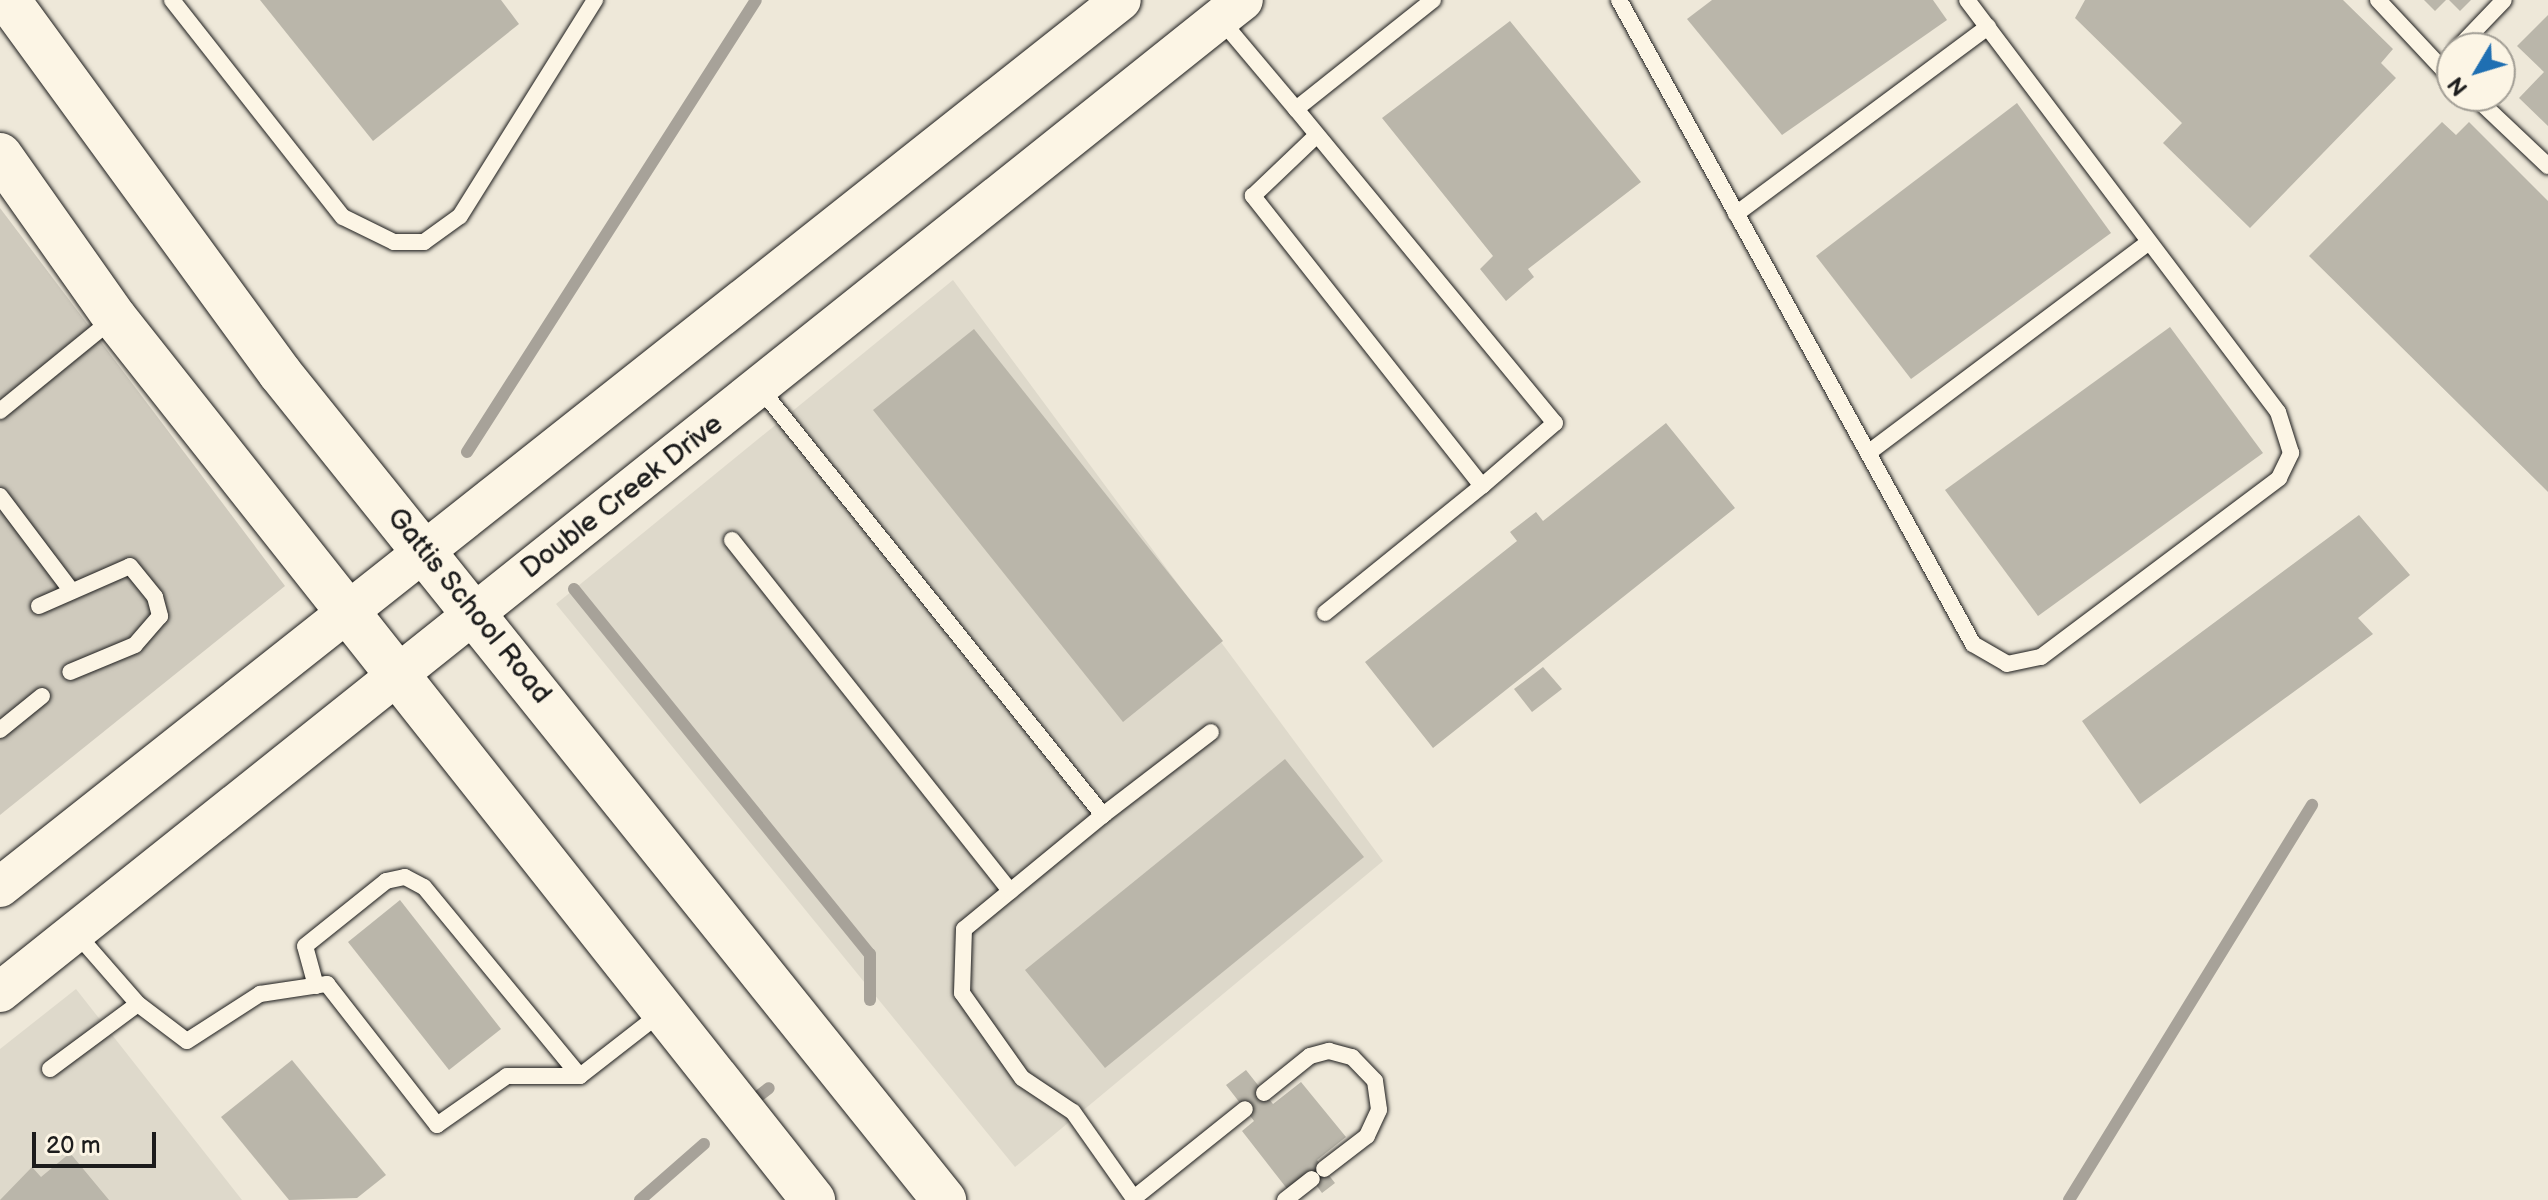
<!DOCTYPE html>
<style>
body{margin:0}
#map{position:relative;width:2548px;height:1200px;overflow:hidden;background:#eee8d9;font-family:"Balsamiq Sans",sans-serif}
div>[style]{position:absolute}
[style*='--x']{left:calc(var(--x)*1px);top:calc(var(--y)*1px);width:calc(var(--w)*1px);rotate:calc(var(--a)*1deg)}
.built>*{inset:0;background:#ded9cb}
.green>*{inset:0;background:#cfcabd}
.stream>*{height:12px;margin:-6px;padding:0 6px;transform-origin:6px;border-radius:6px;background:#a7a299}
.building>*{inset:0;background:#bab6aa}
.roads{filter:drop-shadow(0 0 2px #1c1c1c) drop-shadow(0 0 2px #1c1c1c)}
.service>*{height:16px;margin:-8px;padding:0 8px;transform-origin:8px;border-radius:8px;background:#fcf5e5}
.tertiary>*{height:40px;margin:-20px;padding:0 20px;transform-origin:20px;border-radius:20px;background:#fcf5e5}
.secondary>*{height:44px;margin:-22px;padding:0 22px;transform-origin:22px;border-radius:22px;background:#fcf5e5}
span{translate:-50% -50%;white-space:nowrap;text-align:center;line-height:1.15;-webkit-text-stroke:6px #fcf5e5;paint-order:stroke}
.street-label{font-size:28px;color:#1c1c1c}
.north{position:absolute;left:2436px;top:32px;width:80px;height:80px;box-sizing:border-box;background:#fcf5e5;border:2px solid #a29e95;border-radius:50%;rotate:232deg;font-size:22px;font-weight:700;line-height:32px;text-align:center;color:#1c1c1c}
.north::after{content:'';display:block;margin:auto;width:28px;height:36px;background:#1f6fb2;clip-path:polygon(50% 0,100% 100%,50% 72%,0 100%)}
.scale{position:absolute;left:32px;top:1132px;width:124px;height:36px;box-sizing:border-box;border:4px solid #1c1c1c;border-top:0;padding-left:10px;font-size:24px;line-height:28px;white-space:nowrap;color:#1c1c1c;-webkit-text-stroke:6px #fcf5e5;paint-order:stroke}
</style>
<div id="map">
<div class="built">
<i style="clip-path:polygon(953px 280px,1383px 861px,1015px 1167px,556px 604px)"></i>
<i style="clip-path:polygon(76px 989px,242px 1200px,0 1200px,0 1049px)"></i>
</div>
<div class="green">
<i style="clip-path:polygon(0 208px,285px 586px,0 815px)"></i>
</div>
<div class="stream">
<i style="--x:467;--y:452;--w:536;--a:-57.41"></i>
<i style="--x:574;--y:589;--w:470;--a:51"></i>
<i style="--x:870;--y:954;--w:46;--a:90"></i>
<i style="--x:760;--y:1095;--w:11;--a:-38"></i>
<i style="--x:640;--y:1200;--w:85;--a:-41.2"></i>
<i style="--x:2069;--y:1200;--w:464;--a:-58.4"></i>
</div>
<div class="building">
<i style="clip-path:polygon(260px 0,501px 0,519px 24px,373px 141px)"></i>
<i style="clip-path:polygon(1712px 0,1933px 0,1947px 20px,1782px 135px,1687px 19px)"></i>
<i style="clip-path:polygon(2085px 0,2343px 0,2393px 49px,2381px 63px,2396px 78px,2250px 228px,2163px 143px,2182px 123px,2075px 18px)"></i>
<i style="clip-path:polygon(2424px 0,2446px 0,2435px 11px)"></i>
<i style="clip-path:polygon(2449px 0,2471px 0,2460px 11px)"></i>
<i style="clip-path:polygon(2548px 15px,2548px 126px,2519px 98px,2544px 72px,2517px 46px)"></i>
<i style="clip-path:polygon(1510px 21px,1641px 182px,1528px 269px,1534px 277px,1506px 301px,1480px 269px,1493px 256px,1382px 118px)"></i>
<i style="clip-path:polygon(2017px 103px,2111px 233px,1911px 379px,1816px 256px)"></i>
<i style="clip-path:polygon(2442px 122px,2456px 135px,2469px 122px,2548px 201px,2548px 492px,2309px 256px)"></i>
<i style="clip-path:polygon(2170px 327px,2263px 453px,2038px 616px,1945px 490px)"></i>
<i style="clip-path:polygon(974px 329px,1223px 641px,1123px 722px,873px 410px)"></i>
<i style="clip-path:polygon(1666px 423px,1735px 508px,1433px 748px,1365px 662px,1517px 541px,1510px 532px,1536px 512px,1543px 521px)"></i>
<i style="clip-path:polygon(2359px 515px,2410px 575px,2358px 618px,2373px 634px,2140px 804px,2082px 721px)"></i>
<i style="clip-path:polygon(1543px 667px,1562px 689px,1532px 712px,1514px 689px)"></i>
<i style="clip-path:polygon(1285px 759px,1364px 857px,1105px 1068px,1025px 970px)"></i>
<i style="clip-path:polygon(400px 900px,501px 1029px,449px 1070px,348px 942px)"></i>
<i style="clip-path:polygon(292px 1060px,386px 1175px,357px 1198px,289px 1200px,221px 1117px)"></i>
<i style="clip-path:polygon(1246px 1070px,1273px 1104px,1301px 1082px,1346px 1137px,1317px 1160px,1335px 1183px,1322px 1193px,1308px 1174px,1288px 1190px,1242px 1131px,1254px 1121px,1226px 1085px)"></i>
<i style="clip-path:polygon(70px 1153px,109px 1200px,0 1200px,32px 1167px,41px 1177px)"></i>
</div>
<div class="roads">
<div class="service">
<i style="--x:172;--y:0;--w:276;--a:51.8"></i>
<i style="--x:343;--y:217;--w:57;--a:26.1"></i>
<i style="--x:394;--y:242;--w:30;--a:0"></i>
<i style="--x:424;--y:242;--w:44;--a:-35.8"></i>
<i style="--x:460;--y:216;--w:255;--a:-58"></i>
<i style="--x:1619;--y:0;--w:735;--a:61.2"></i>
<i style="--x:1973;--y:644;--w:39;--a:30"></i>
<i style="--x:2007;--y:664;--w:35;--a:-12"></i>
<i style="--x:2041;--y:657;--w:298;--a:-36.9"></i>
<i style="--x:2279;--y:478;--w:28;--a:-64"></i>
<i style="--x:2291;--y:453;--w:43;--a:-107.6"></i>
<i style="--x:2278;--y:412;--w:516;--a:-127.05"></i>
<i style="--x:2378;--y:0;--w:108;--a:46.9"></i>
<i style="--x:1221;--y:20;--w:116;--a:49.9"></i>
<i style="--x:1296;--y:109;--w:407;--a:50.5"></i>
<i style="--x:1555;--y:423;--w:96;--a:139.2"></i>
<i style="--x:1482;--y:486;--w:370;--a:-128.3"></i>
<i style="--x:1253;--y:196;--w:88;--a:-43.6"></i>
<i style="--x:2458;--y:48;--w:66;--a:-46.2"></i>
<i style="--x:2474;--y:96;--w:102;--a:43.4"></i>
<i style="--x:1296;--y:109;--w:175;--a:-38.5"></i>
<i style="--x:1736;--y:214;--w:314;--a:-36.6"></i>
<i style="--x:760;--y:388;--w:548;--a:51.23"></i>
<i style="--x:1103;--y:815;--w:180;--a:140.6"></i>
<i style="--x:964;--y:929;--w:64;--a:91.8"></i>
<i style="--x:962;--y:993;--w:104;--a:54.8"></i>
<i style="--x:1022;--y:1078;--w:61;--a:33.7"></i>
<i style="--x:1073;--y:1112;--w:108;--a:54.8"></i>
<i style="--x:0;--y:411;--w:147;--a:-39.2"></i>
<i style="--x:1868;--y:453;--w:351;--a:-36.9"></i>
<i style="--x:0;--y:496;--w:116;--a:53"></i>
<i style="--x:732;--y:540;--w:448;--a:51.6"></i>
<i style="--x:39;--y:606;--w:99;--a:-23.7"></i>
<i style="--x:130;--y:566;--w:40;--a:51"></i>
<i style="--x:155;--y:597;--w:20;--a:75"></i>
<i style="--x:160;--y:616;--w:38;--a:131"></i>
<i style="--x:135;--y:645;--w:70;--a:157.4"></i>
<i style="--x:1325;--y:613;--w:202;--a:-39"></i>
<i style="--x:0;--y:730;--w:54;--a:-39"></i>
<i style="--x:1103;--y:815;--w:136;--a:-37.5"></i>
<i style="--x:76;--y:933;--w:94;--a:48.9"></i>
<i style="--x:138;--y:1004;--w:61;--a:37.1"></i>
<i style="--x:187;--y:1041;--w:87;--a:-32.8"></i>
<i style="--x:260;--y:994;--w:68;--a:-8.5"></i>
<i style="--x:327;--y:984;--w:179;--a:52"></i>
<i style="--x:437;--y:1125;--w:85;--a:-35"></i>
<i style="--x:507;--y:1076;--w:73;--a:0"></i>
<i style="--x:580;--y:1076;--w:103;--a:-37.9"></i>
<i style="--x:316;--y:986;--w:41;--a:-105.4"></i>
<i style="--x:305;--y:946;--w:104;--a:-38.7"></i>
<i style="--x:386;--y:881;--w:19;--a:-12"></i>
<i style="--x:405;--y:877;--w:21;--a:28"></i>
<i style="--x:424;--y:887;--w:245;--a:50.5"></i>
<i style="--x:50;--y:1069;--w:109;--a:-36.5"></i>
<i style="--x:1264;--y:1093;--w:59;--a:-38.8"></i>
<i style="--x:1310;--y:1056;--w:20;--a:-15"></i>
<i style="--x:1329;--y:1051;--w:24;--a:15"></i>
<i style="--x:1352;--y:1057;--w:33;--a:46"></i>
<i style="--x:1375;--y:1081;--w:29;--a:82"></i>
<i style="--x:1379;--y:1110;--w:29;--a:115"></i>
<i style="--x:1367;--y:1136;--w:54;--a:142.5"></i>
<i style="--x:1134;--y:1198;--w:142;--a:-38.7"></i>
<i style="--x:1285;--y:1200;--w:34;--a:-38"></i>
</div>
<div class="tertiary">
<i style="--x:0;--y:887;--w:1429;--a:-38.35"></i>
<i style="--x:0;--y:992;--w:1590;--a:-38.59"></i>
</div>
<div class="secondary">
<i style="--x:8;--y:0;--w:462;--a:53.9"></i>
<i style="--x:280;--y:373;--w:1061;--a:51.24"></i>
<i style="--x:0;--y:155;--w:199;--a:54.8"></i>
<i style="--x:115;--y:318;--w:1125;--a:51.64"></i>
</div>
</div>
<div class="street-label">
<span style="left:622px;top:497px;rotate:-38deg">Double Creek Drive</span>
<span style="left:469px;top:606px;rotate:51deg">Gattis School Road</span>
</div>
<div class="north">N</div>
<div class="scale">20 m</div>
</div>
